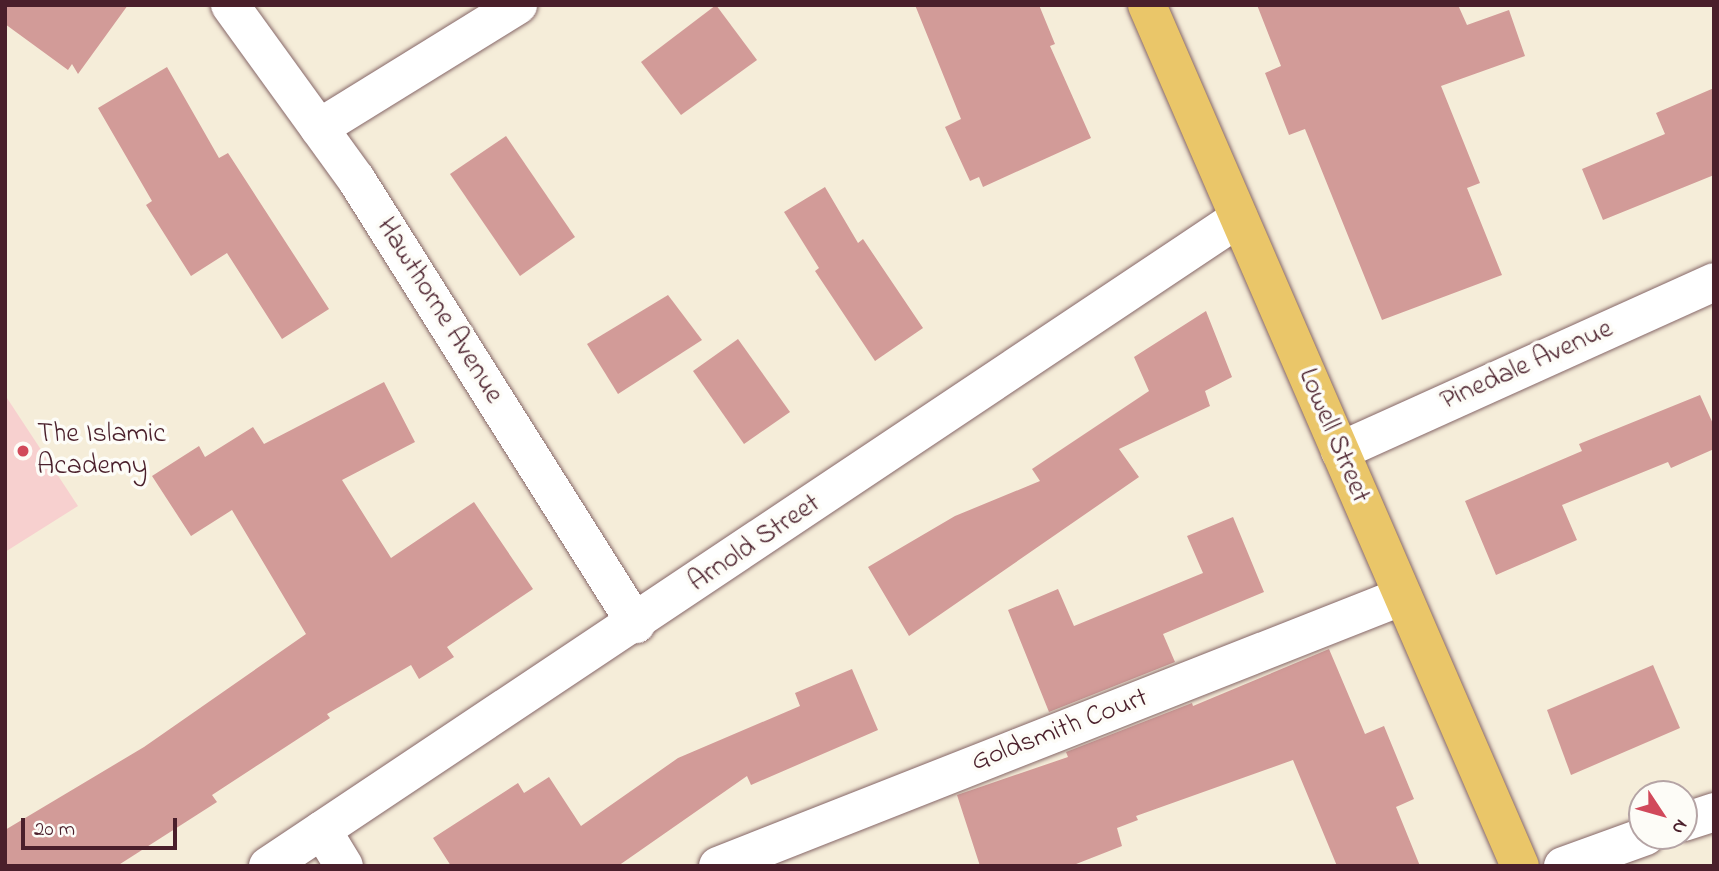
<!DOCTYPE html>
<style>
body{margin:0}
#map{position:relative;width:1719px;height:871px;overflow:hidden;background:#f5edd9;font-family:"Indie Flower",sans-serif}
div>[style]{position:absolute}
[style*='--x']{left:calc(var(--x)*1px);top:calc(var(--y)*1px);width:calc(var(--w)*1px);rotate:calc(var(--a)*1deg)}
.built>*{inset:0;background:#f7d0cf}
.building>*{inset:0;background:#d29b98}
.roads{filter:drop-shadow(0 0 2px #866768) drop-shadow(0 0 2px #866768)}
.minor>*{height:38px;margin:-19px;padding:0 19px;transform-origin:19px;border-radius:19px;background:#fff}
.major>*{height:38px;margin:-19px;padding:0 19px;transform-origin:19px;border-radius:19px;background:#eac669}
.dots>*{width:19px;height:19px;translate:-50% -50%;box-sizing:border-box;border:4px solid #fdfcf7;border-radius:50%}
span{translate:-50% -50%;white-space:nowrap;text-align:center;line-height:1.15;-webkit-text-stroke:7px #fdfcf7;paint-order:stroke}
.street-label{font-size:28px;color:#4a1f2b}
.poi-label{font-size:28px;color:#4a1f2b}
.left{translate:0 -50%;text-align:left}
.frame{position:absolute;inset:0;border:7px solid #4a1f2b;pointer-events:none}
.north{position:absolute;left:1628px;top:780px;width:70px;height:70px;box-sizing:border-box;background:#fdfcf7;border:2px solid #b5a4a5;border-radius:50%;rotate:126deg;font-size:19px;font-weight:700;line-height:28px;text-align:center;color:#4a1f2b}
.north::after{content:'';display:block;margin:auto;width:24px;height:32px;background:#d1495b;clip-path:polygon(50% 0,100% 100%,50% 72%,0 100%)}
.scale{position:absolute;left:21px;top:818px;width:156px;height:32px;box-sizing:border-box;border:4px solid #4a1f2b;border-top:0;padding-left:9px;font-size:21px;line-height:24px;white-space:nowrap;color:#4a1f2b;-webkit-text-stroke:5px #fdfcf7;paint-order:stroke}
</style>
<div id="map">
<div class="built">
<i style="clip-path:polygon(5px 395px,78px 506px,5px 552px)"></i>
</div>
<div class="building">
<i style="clip-path:polygon(5px 5px,128px 5px,78px 74px,72px 64px,68px 70px,5px 24px)"></i>
<i style="clip-path:polygon(716px 5px,757px 60px,681px 115px,641px 62px)"></i>
<i style="clip-path:polygon(915px 5px,1039px 5px,1055px 44px,1050px 46px,1091px 138px,983px 187px,979px 177px,970px 181px,945px 127px,961px 119px)"></i>
<i style="clip-path:polygon(1257px 5px,1458px 5px,1467px 25px,1509px 10px,1525px 56px,1441px 86px,1480px 183px,1467px 188px,1502px 275px,1382px 320px,1305px 129px,1289px 135px,1265px 73px,1281px 66px)"></i>
<i style="clip-path:polygon(167px 67px,219px 158px,228px 153px,329px 309px,282px 339px,227px 253px,191px 276px,146px 205px,152px 201px,98px 108px)"></i>
<i style="clip-path:polygon(1714px 88px,1714px 175px,1603px 220px,1582px 169px,1665px 134px,1656px 113px)"></i>
<i style="clip-path:polygon(506px 136px,575px 237px,520px 276px,450px 174px)"></i>
<i style="clip-path:polygon(825px 187px,858px 243px,863px 239px,923px 328px,875px 361px,815px 271px,819px 268px,784px 212px)"></i>
<i style="clip-path:polygon(668px 295px,702px 340px,618px 394px,587px 344px)"></i>
<i style="clip-path:polygon(1206px 311px,1232px 377px,1205px 391px,1210px 406px,1119px 449px,1139px 477px,909px 636px,868px 567px,955px 516px,1040px 481px,1032px 469px,1149px 391px,1134px 357px)"></i>
<i style="clip-path:polygon(738px 339px,790px 412px,744px 444px,693px 371px)"></i>
<i style="clip-path:polygon(384px 382px,415px 442px,342px 480px,391px 558px,474px 502px,533px 589px,447px 647px,454px 657px,419px 679px,411px 665px,327px 714px,330px 718px,212px 795px,217px 802px,117px 866px,5px 866px,5px 830px,144px 747px,306px 634px,232px 510px,191px 536px,152px 476px,199px 446px,205px 457px,253px 427px,264px 444px)"></i>
<i style="clip-path:polygon(1700px 395px,1714px 426px,1714px 449px,1671px 468px,1668px 462px,1562px 505px,1577px 540px,1496px 575px,1465px 501px,1582px 451px,1579px 444px)"></i>
<i style="clip-path:polygon(1233px 517px,1264px 592px,1163px 634px,1175px 662px,1049px 712px,1008px 610px,1058px 589px,1074px 626px,1203px 573px,1187px 536px)"></i>
<i style="clip-path:polygon(1329px 649px,1365px 734px,1384px 726px,1414px 799px,1396px 807px,1420px 866px,1337px 866px,1293px 760px,1136px 816px,1138px 820px,1117px 828px,1122px 846px,1071px 866px,980px 866px,957px 795px,1068px 757px,1066px 752px,1192px 703px,1193px 706px)"></i>
<i style="clip-path:polygon(1653px 665px,1680px 728px,1571px 775px,1547px 710px)"></i>
<i style="clip-path:polygon(852px 669px,878px 730px,751px 785px,747px 776px,618px 866px,451px 866px,433px 838px,518px 783px,524px 793px,549px 777px,581px 826px,678px 758px,800px 706px,795px 693px)"></i>
</div>
<div class="roads">
<div class="minor">
<i style="--x:230;--y:5;--w:215;--a:54.1"></i>
<i style="--x:356;--y:179;--w:526;--a:57.82"></i>
<i style="--x:319;--y:128;--w:234;--a:-31.7"></i>
<i style="--x:1340;--y:451;--w:410;--a:-24.3"></i>
<i style="--x:1684;--y:822;--w:32;--a:-18"></i>
<i style="--x:322;--y:830;--w:42;--a:58.6"></i>
<i style="--x:268;--y:866;--w:1167;--a:-33.72"></i>
<i style="--x:718;--y:866;--w:736;--a:-21.51"></i>
<i style="--x:1563;--y:866;--w:88;--a:-19.9"></i>
</div>
<div class="major">
<i style="--x:1147;--y:5;--w:938;--a:66.58"></i>
</div>
</div>
<div class="dots">
<i style="left:23px;top:451px;background:#d1495b"></i>
</div>
<div class="street-label">
<span style="left:439px;top:311px;rotate:58deg">Hawthorne Avenue</span>
<span style="left:1527px;top:366px;rotate:-24deg">Pinedale Avenue</span>
<span style="left:1333px;top:436px;rotate:67deg">Lowell Street</span>
<span style="left:755px;top:544px;rotate:-34deg">Arnold Street</span>
<span style="left:1060px;top:731px;rotate:-21deg">Goldsmith Court</span>
</div>
<div class="poi-label">
<span class="left" style="left:37px;top:451px">The Islamic<br>Academy</span>
</div>
<div class="frame"></div>
<div class="north">N</div>
<div class="scale">20 m</div>
</div>
